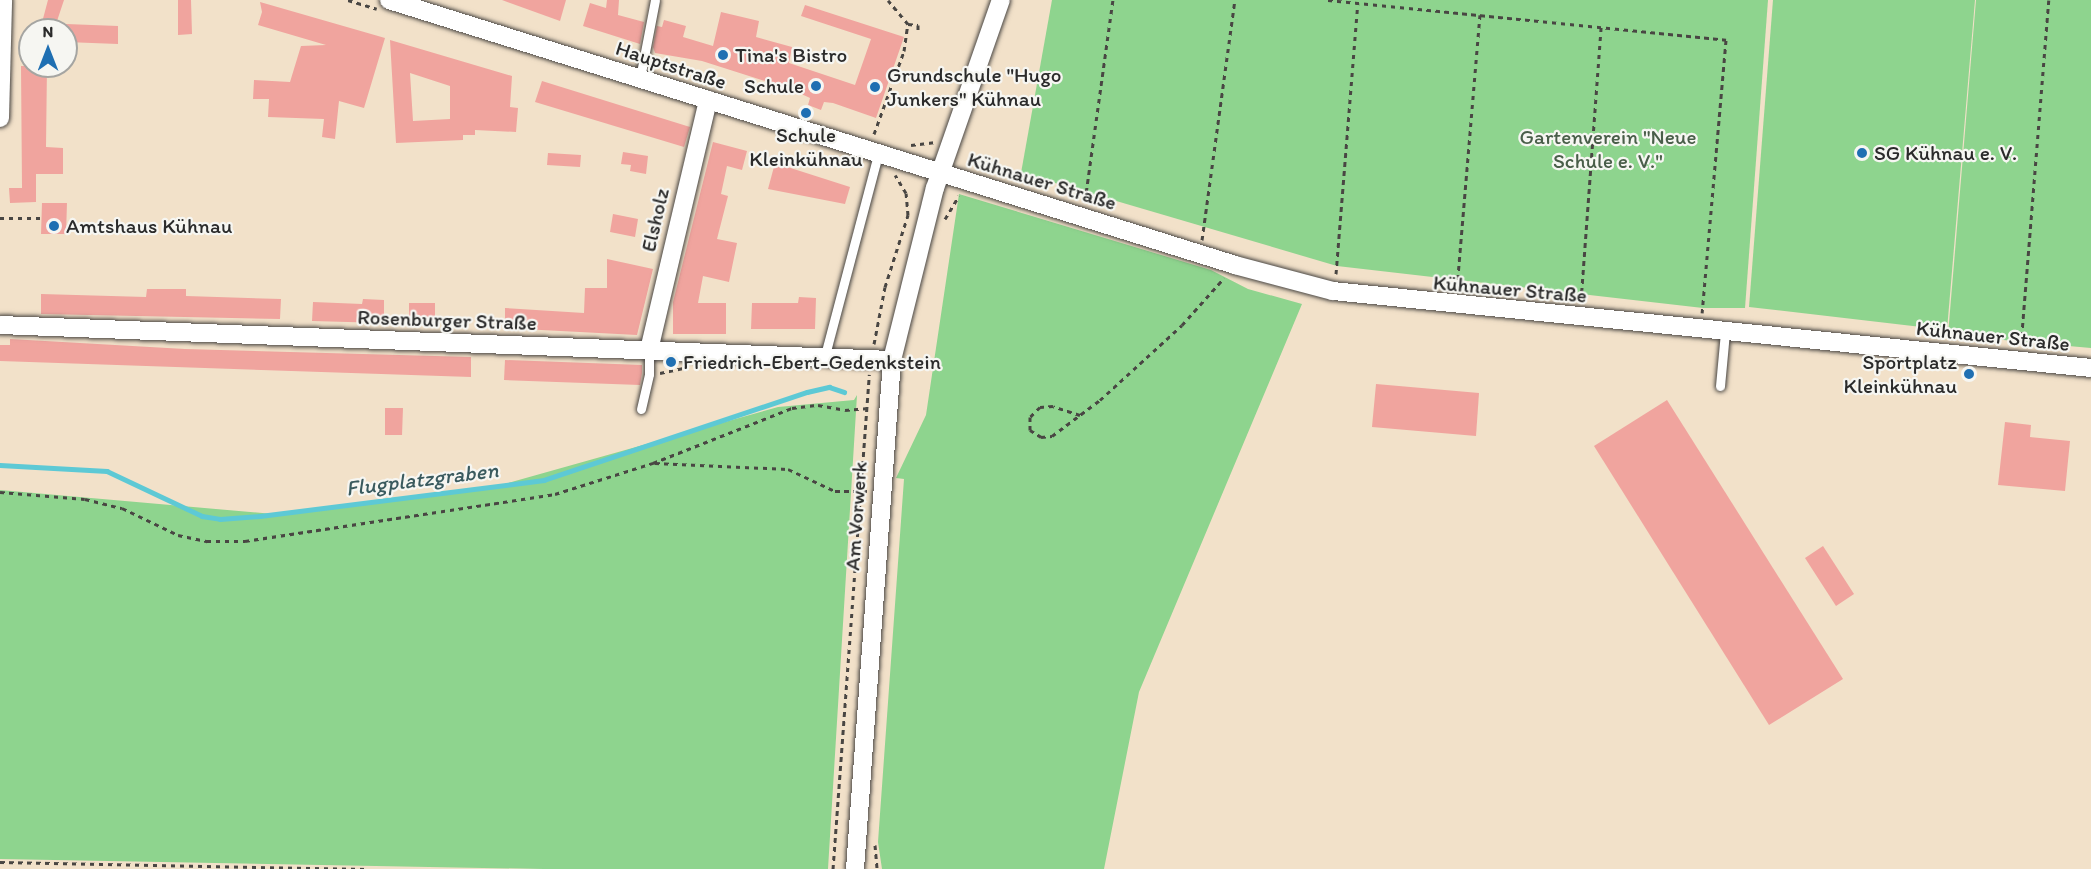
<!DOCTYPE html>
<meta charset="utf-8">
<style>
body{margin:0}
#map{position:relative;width:2091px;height:869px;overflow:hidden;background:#f2e1c9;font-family:Itim,sans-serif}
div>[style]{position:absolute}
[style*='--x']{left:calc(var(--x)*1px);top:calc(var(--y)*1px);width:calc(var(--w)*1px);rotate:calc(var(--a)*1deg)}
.green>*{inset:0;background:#8ed48e}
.stream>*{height:4.5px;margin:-2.25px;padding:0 2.25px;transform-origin:2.25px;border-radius:2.25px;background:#5dc9d5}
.building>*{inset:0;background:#f0a49e}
.path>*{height:3px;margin-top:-1.5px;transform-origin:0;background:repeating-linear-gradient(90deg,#494643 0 4.5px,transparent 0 9px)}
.roads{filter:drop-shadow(0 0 2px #494643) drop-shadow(0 0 2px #494643)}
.lane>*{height:9px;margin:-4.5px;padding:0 4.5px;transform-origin:4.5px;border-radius:4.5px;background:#fff}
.street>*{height:18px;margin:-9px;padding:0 9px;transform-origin:9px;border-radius:9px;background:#fff}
.dots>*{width:16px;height:16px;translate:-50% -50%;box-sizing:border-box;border:3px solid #f6f6f2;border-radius:50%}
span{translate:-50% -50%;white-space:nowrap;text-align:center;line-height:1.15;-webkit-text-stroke:4.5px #f6f6f2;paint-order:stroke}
.poi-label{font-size:21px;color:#2b2b2b}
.left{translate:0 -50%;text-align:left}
.right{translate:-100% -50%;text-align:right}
.street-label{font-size:21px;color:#2b2b2b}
.park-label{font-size:21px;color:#495e49}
.water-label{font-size:22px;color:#3a5a5e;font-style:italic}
.north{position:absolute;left:18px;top:18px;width:60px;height:60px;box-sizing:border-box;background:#f6f6f2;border:2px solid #a5a5a2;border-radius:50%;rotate:0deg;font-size:16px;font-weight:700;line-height:24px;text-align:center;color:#2b2b2b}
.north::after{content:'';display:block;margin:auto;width:21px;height:27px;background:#1f6fb2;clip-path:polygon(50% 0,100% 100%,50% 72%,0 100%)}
</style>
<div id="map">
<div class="green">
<i style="clip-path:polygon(1052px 0,1768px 0,1745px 308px,1703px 308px,1337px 266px,1021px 173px)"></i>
<i style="clip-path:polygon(1773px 0,1975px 0,1947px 330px,1749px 307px)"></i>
<i style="clip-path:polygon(1976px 0,2091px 0,2091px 348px,1948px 335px)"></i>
<i style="clip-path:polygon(959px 194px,1211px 270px,1248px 289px,1302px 304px,1139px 692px,1104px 869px,882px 869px,878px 842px,904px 479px,896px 478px,926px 415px)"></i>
<i style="clip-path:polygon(857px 395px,828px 869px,544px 869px,0 859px,0 490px,284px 515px,494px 487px,778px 407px,854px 400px)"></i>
</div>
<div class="stream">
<i style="--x:0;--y:465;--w:107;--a:3.2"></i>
<i style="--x:107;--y:471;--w:105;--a:25.3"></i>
<i style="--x:202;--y:516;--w:18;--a:9"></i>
<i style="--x:220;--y:519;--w:40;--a:-4.3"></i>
<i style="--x:260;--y:516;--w:286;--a:-7.2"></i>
<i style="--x:544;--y:480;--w:277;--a:-18.5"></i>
<i style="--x:807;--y:392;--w:23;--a:-13"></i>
<i style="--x:829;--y:387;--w:16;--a:18"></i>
</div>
<div class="building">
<i style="clip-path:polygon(48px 0,64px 0,54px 30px,40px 30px)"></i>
<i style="clip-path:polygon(178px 0,191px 0,192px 34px,178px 35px)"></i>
<i style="clip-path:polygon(502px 0,566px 0,560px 21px)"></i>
<i style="clip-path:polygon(607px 0,619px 0,618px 15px,644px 22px,640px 44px,583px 26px,590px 3px,606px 8px)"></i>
<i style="clip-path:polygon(260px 2px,385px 38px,364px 108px,339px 101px,335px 139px,322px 137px,324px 119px,268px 117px,269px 99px,253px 99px,254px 80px,290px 82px,301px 46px,326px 45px,258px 25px,262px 12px)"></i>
<i style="clip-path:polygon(805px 5px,904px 37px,876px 118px,833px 103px,824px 102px,821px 110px,808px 105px,810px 98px,793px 90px,702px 61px,655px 53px,653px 47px,657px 26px,662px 27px,664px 20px,686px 26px,683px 37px,713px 46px,721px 12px,759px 21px,756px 37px,792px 47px,789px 63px,855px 85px,871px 39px,801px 16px)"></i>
<i style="clip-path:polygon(66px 24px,118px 26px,118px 44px,66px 42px)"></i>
<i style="clip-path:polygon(evenodd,390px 40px,512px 76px,510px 107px,518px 108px,516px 132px,475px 130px,475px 135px,463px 135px,463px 140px,396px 143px,390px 40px,410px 73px,450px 86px,450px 119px,413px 121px,410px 73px)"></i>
<i style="clip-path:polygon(21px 66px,47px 66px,46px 147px,63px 148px,63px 174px,36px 174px,36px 202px,10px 203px,9px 188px,22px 188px)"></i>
<i style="clip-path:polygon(542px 81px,690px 127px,684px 147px,535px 102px)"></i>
<i style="clip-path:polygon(713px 142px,747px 151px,742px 170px,727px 166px,721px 194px,728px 196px,717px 239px,737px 243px,729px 282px,703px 276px,698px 303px,726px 303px,726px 334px,673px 334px,673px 302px)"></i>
<i style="clip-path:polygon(623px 152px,648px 156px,646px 174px,630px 171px,631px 165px,621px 164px)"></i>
<i style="clip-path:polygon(548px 153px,581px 155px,580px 167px,547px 165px)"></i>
<i style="clip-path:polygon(775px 163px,850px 187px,845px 204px,768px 189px)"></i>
<i style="clip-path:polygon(42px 203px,67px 203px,66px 234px,41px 234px)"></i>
<i style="clip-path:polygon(613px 214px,638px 219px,635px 237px,610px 232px)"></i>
<i style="clip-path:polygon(607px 259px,653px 269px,637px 335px,505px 328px,505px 308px,584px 313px,585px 288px,607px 288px)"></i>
<i style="clip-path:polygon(147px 289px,186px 289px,186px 296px,281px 299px,280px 319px,41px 314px,41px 294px,146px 297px)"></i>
<i style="clip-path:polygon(799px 297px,816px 298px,815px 329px,751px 329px,752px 303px,798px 303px)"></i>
<i style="clip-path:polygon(363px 299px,384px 300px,384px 323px,312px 321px,313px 302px,362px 304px)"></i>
<i style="clip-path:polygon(409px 303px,435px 303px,435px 324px,409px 324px)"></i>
<i style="clip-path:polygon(10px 339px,185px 349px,471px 357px,471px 377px,0 361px,0 345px,10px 345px)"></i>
<i style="clip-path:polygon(505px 360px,642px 365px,642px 373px,640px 385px,504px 380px)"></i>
<i style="clip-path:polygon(1376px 384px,1479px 393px,1476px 436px,1372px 427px)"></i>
<i style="clip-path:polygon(1667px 400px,1843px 679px,1769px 725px,1594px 446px)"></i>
<i style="clip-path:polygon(385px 408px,403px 408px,402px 435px,385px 435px)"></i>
<i style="clip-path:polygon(2005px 422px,2031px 425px,2030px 437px,2070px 441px,2065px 491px,1998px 485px)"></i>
<i style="clip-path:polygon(1823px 546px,1854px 594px,1836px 606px,1805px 558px)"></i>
</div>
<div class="path">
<i style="--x:348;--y:0;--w:30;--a:17"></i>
<i style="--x:1328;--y:0;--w:400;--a:5.7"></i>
<i style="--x:1726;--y:40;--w:274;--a:95"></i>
<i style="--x:908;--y:24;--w:10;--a:6"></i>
<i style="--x:918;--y:25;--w:8;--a:90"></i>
<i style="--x:874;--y:134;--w:88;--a:-70.1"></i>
<i style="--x:904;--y:51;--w:27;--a:-82"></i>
<i style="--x:908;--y:24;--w:31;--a:-130"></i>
<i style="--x:911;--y:145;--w:23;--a:-7"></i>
<i style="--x:1085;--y:201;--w:203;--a:-82.1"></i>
<i style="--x:0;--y:218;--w:41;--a:0"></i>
<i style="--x:945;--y:219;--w:27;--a:-59"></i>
<i style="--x:1202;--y:240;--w:242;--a:-82.2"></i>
<i style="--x:1336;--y:274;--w:272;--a:-85.4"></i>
<i style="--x:1457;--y:288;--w:274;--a:-85.2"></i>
<i style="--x:1581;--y:301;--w:276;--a:-85.8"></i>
<i style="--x:874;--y:344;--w:58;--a:-79.1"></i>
<i style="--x:885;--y:287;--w:76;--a:-72.3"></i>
<i style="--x:908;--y:215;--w:22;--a:-95"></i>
<i style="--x:906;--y:193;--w:21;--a:-121"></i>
<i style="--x:2021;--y:345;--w:346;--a:-85.4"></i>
<i style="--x:660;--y:373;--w:24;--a:-12"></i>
<i style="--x:1080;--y:415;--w:28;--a:-162"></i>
<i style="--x:1053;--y:406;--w:13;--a:176"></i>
<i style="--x:1040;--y:407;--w:14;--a:135"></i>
<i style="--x:1030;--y:417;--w:13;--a:90"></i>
<i style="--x:1030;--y:430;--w:13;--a:32"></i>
<i style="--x:1041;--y:437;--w:11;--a:-5"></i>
<i style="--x:1052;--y:436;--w:60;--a:-36.9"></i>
<i style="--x:1100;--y:400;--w:111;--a:-42.4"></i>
<i style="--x:1182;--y:325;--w:63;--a:-48.2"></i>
<i style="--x:655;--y:463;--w:133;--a:2.6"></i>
<i style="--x:788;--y:469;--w:52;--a:25.1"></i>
<i style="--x:835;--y:491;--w:32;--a:0"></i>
<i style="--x:0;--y:492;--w:85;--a:4.7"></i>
<i style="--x:85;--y:499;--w:38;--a:14"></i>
<i style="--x:122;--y:508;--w:62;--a:25.7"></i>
<i style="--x:178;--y:535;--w:30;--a:12"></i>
<i style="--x:207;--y:541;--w:38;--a:0"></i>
<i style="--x:245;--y:541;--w:314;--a:-8.6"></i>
<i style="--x:555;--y:494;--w:103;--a:-17.6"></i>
<i style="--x:653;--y:463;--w:149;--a:-21.6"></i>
<i style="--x:792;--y:408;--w:26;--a:-7"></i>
<i style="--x:818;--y:405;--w:27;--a:10"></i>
<i style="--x:845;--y:410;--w:21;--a:-5"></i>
<i style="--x:875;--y:845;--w:24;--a:85"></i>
<i style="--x:0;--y:862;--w:369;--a:1.1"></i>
<i style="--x:833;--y:869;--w:496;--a:-85.8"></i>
</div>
<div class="roads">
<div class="lane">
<i style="--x:640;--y:78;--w:79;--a:-79.1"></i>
<i style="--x:825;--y:355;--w:208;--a:-75.2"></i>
<i style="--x:1720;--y:386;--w:54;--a:-84.7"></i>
<i style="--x:641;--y:409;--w:36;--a:-77"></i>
<i style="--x:649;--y:374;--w:24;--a:-90"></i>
</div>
<div class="street">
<i style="--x:389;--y:0;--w:887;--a:17.39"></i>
<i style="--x:1235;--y:265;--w:101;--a:14.9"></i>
<i style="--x:1333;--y:291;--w:762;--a:5.8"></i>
<i style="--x:0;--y:118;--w:118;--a:-88.5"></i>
<i style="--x:0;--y:325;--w:893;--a:2.25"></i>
<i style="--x:649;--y:350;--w:257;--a:-76.7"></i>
<i style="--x:855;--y:869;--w:510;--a:-85.84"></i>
<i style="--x:892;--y:360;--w:177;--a:-76"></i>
<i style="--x:935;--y:188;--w:199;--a:-70.7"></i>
</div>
</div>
<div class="dots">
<i style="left:723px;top:55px;background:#1f6fb2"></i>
<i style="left:816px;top:86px;background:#1f6fb2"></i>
<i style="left:875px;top:87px;background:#1f6fb2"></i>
<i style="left:806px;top:113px;background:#1f6fb2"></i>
<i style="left:1862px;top:153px;background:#1f6fb2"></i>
<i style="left:54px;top:226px;background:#1f6fb2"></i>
<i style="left:671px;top:362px;background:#1f6fb2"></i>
<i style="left:1969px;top:374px;background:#1f6fb2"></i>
</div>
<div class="poi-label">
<span class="left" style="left:735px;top:55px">Tina's Bistro</span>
<span class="left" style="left:887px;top:87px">Grundschule "Hugo<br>Junkers" Kühnau</span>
<span class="right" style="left:804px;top:86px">Schule</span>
<span style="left:806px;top:147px">Schule<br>Kleinkühnau</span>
<span class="left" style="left:1874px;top:153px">SG Kühnau e. V.</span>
<span class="left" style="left:66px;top:226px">Amtshaus Kühnau</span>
<span class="left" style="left:683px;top:362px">Friedrich-Ebert-Gedenkstein</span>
<span class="right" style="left:1957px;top:374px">Sportplatz<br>Kleinkühnau</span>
</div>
<div class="street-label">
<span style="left:671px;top:65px;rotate:18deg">Hauptstraße</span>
<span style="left:1042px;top:181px;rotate:17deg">Kühnauer Straße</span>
<span style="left:655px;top:220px;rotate:-77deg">Elsholz</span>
<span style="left:1510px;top:289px;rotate:5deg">Kühnauer Straße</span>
<span style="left:447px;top:320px;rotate:2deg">Rosenburger Straße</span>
<span style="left:1993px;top:336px;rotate:6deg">Kühnauer Straße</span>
<span style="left:856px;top:516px;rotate:-86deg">Am Vorwerk</span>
</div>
<div class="park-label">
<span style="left:1608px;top:149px">Gartenverein "Neue<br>Schule e. V."</span>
</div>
<div class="water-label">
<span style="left:422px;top:479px;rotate:-7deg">Flugplatzgraben</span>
</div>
<div class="north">N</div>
</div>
